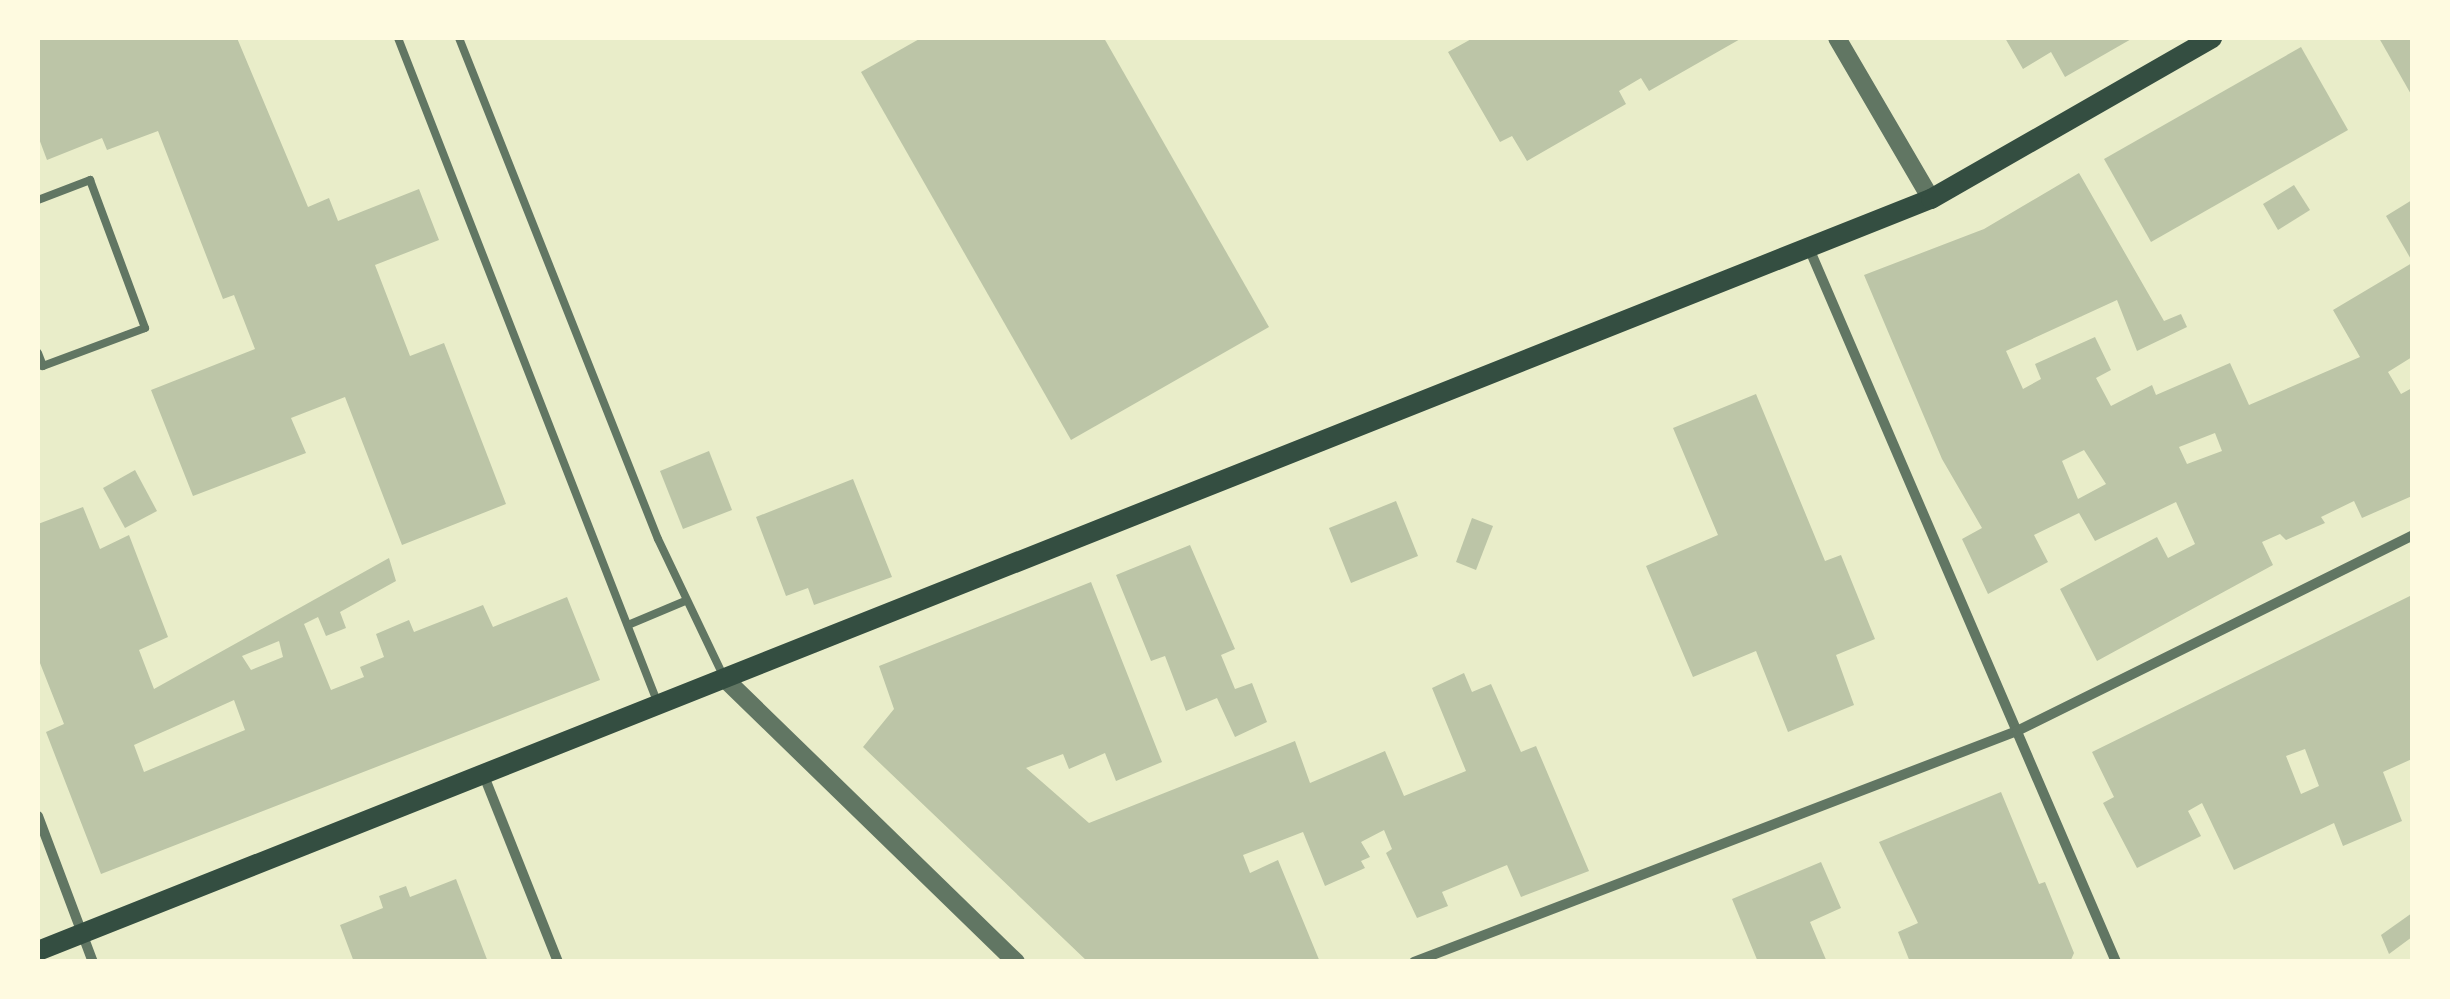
<!DOCTYPE html>
<style>
body{margin:0}
#map{position:relative;width:2450px;height:999px;overflow:hidden;background:#e9edc9;font-family:Karla,sans-serif}
div>[style]{position:absolute}
[style*='--x']{left:calc(var(--x)*1px);top:calc(var(--y)*1px);width:calc(var(--w)*1px);rotate:calc(var(--a)*1deg)}
.building>*{inset:0;background:#bcc5a7}
.service>*{height:8px;margin:-4px;padding:0 4px;transform-origin:4px;border-radius:4px;background:#617663}
.minor>*{height:10px;margin:-5px;padding:0 5px;transform-origin:5px;border-radius:5px;background:#617663}
.tertiary>*{height:18px;margin:-9px;padding:0 9px;transform-origin:9px;border-radius:9px;background:#617663}
.secondary>*{height:20px;margin:-10px;padding:0 10px;transform-origin:10px;border-radius:10px;background:#344e41}
span{translate:-50% -50%;white-space:nowrap;text-align:center;line-height:1.15;-webkit-text-stroke:8px #fefae0;paint-order:stroke}
.frame{position:absolute;inset:0;border:40px solid #fefae0;pointer-events:none}
</style>
<div id="map">
<div class="building">
<i style="clip-path:polygon(38px 38px,237px 38px,308px 207px,329px 198px,338px 221px,419px 189px,439px 240px,375px 265px,410px 356px,444px 343px,506px 504px,402px 545px,345px 397px,291px 418px,306px 453px,193px 496px,151px 390px,255px 349px,234px 295px,223px 299px,158px 131px,107px 150px,102px 138px,47px 160px,38px 136px)"></i>
<i style="clip-path:polygon(921px 38px,1104px 38px,1269px 327px,1071px 440px,861px 72px)"></i>
<i style="clip-path:polygon(1473px 38px,1742px 38px,1649px 91px,1641px 78px,1619px 91px,1626px 104px,1527px 161px,1512px 136px,1500px 142px,1448px 52px)"></i>
<i style="clip-path:polygon(2005px 38px,2133px 38px,2065px 77px,2051px 52px,2023px 69px)"></i>
<i style="clip-path:polygon(2379px 38px,2412px 38px,2412px 96px)"></i>
<i style="clip-path:polygon(2301px 47px,2348px 130px,2151px 242px,2104px 159px)"></i>
<i style="clip-path:polygon(evenodd,2079px 173px,2164px 321px,2181px 314px,2187px 327px,2137px 351px,2117px 300px,2006px 351px,2023px 389px,2041px 379px,2035px 364px,2095px 337px,2111px 370px,2096px 378px,2111px 406px,2152px 385px,2156px 395px,2230px 363px,2249px 405px,2360px 357px,2333px 310px,2412px 263px,2412px 357px,2388px 372px,2401px 394px,2412px 388px,2412px 496px,2362px 518px,2354px 501px,2321px 517px,2325px 523px,2286px 540px,2280px 534px,2262px 542px,2273px 565px,2097px 661px,2060px 589px,2157px 537px,2168px 558px,2195px 544px,2176px 502px,2095px 541px,2079px 513px,2034px 535px,2048px 562px,1988px 594px,1962px 539px,1982px 528px,1942px 459px,1864px 275px,1984px 229px,2079px 173px,2215px 433px,2222px 451px,2187px 464px,2179px 447px,2215px 433px,2079px 173px,2084px 450px,2106px 484px,2078px 499px,2062px 461px,2084px 450px)"></i>
<i style="clip-path:polygon(2294px 185px,2310px 210px,2278px 230px,2263px 204px)"></i>
<i style="clip-path:polygon(2412px 200px,2412px 261px,2386px 216px)"></i>
<i style="clip-path:polygon(1756px 394px,1825px 561px,1841px 555px,1875px 639px,1836px 655px,1854px 705px,1788px 732px,1756px 651px,1693px 677px,1646px 566px,1718px 535px,1673px 428px)"></i>
<i style="clip-path:polygon(709px 451px,732px 510px,683px 529px,660px 471px)"></i>
<i style="clip-path:polygon(135px 470px,157px 511px,125px 528px,103px 488px)"></i>
<i style="clip-path:polygon(853px 479px,892px 577px,814px 605px,808px 588px,786px 596px,756px 517px)"></i>
<i style="clip-path:polygon(1396px 501px,1418px 556px,1351px 583px,1329px 528px)"></i>
<i style="clip-path:polygon(evenodd,83px 507px,100px 549px,129px 535px,168px 637px,139px 650px,154px 689px,389px 558px,396px 581px,340px 612px,346px 628px,326px 636px,318px 617px,304px 624px,331px 690px,364px 677px,360px 667px,384px 657px,376px 634px,409px 620px,414px 632px,483px 605px,493px 627px,567px 597px,600px 680px,101px 874px,46px 732px,64px 724px,38px 658px,38px 524px,83px 507px,279px 641px,283px 657px,251px 670px,242px 656px,279px 641px,83px 507px,234px 700px,245px 730px,144px 772px,134px 745px,234px 700px)"></i>
<i style="clip-path:polygon(1472px 518px,1493px 526px,1476px 570px,1456px 562px)"></i>
<i style="clip-path:polygon(1190px 545px,1235px 649px,1221px 655px,1235px 689px,1252px 683px,1267px 722px,1235px 737px,1217px 698px,1186px 711px,1165px 656px,1151px 661px,1116px 575px)"></i>
<i style="clip-path:polygon(1091px 582px,1162px 762px,1116px 781px,1105px 753px,1069px 769px,1063px 754px,1026px 768px,1089px 823px,1295px 741px,1310px 783px,1385px 751px,1404px 796px,1466px 771px,1432px 688px,1464px 673px,1472px 692px,1491px 684px,1521px 752px,1536px 746px,1589px 871px,1521px 897px,1507px 865px,1442px 892px,1448px 906px,1417px 918px,1386px 853px,1392px 849px,1384px 830px,1361px 842px,1370px 857px,1361px 861px,1365px 868px,1325px 886px,1303px 832px,1243px 855px,1250px 873px,1278px 860px,1320px 962px,1088px 962px,863px 747px,894px 709px,879px 666px)"></i>
<i style="clip-path:polygon(evenodd,2412px 595px,2412px 759px,2383px 772px,2402px 821px,2343px 846px,2334px 823px,2234px 870px,2202px 803px,2188px 811px,2201px 836px,2137px 868px,2103px 803px,2114px 797px,2092px 752px,2412px 595px,2305px 749px,2319px 786px,2301px 794px,2286px 756px,2305px 749px)"></i>
<i style="clip-path:polygon(2001px 792px,2039px 884px,2045px 882px,2074px 953px,2070px 962px,1910px 962px,1898px 932px,1918px 923px,1879px 842px)"></i>
<i style="clip-path:polygon(1821px 862px,1841px 908px,1810px 922px,1827px 962px,1758px 962px,1732px 899px)"></i>
<i style="clip-path:polygon(456px 879px,488px 962px,354px 962px,340px 925px,383px 908px,379px 896px,406px 886px,410px 897px)"></i>
<i style="clip-path:polygon(2412px 913px,2412px 937px,2389px 954px,2381px 935px)"></i>
</div>
<div class="service">
<i style="--x:398;--y:38;--w:715;--a:68.67"></i>
<i style="--x:459;--y:38;--w:539;--a:68.34"></i>
<i style="--x:658;--y:539;--w:151;--a:64.5"></i>
<i style="--x:38;--y:200;--w:56;--a:-21"></i>
<i style="--x:90;--y:180;--w:158;--a:69.6"></i>
<i style="--x:145;--y:328;--w:109;--a:159.6"></i>
<i style="--x:43;--y:366;--w:14;--a:-111"></i>
<i style="--x:628;--y:625;--w:62;--a:-22.8"></i>
</div>
<div class="minor">
<i style="--x:1808;--y:246;--w:779;--a:66.72"></i>
<i style="--x:484;--y:776;--w:200;--a:68.3"></i>
<i style="--x:38;--y:816;--w:156;--a:69.4"></i>
<i style="--x:1414;--y:962;--w:646;--a:-20.96"></i>
<i style="--x:2017;--y:731;--w:441;--a:-26.3"></i>
</div>
<div class="tertiary">
<i style="--x:1837;--y:38;--w:186;--a:59.7"></i>
<i style="--x:725;--y:679;--w:406;--a:44.2"></i>
</div>
<div class="secondary">
<i style="--x:38;--y:951;--w:2037;--a:-21.67"></i>
<i style="--x:1931;--y:199;--w:324;--a:-29.8"></i>
</div>
<div class="frame"></div>
</div>
